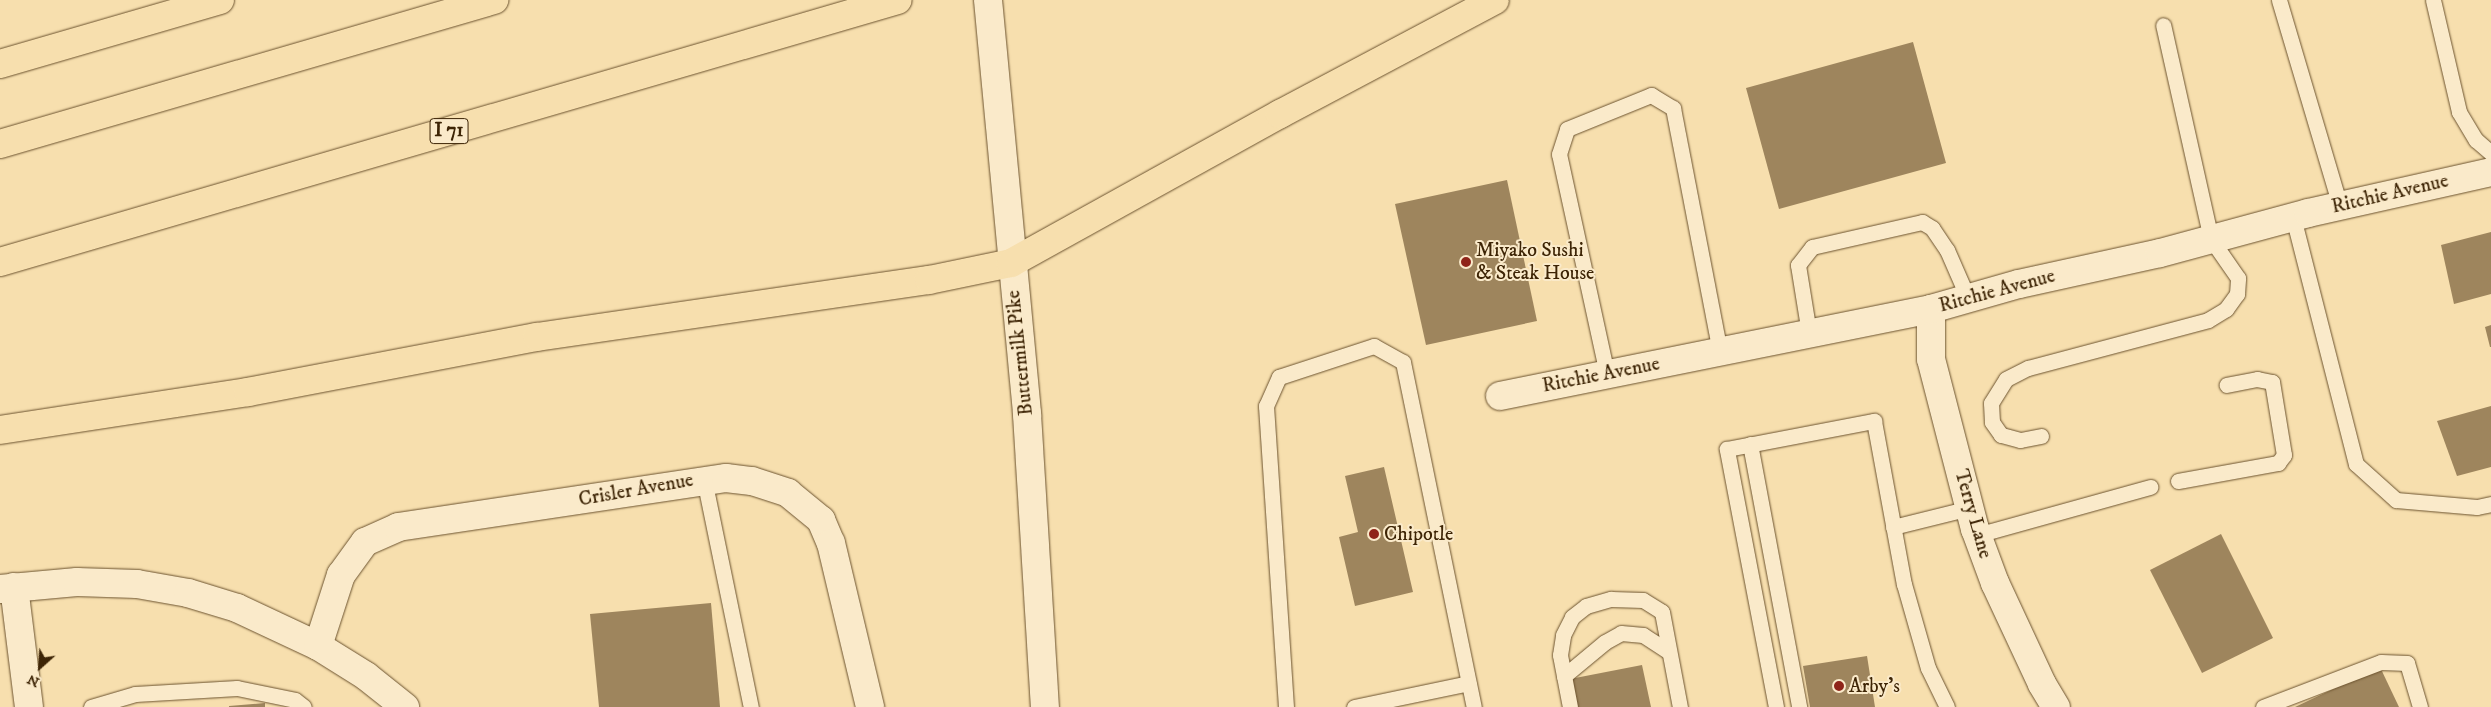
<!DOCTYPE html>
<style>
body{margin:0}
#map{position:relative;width:2491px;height:707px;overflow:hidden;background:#f7dfae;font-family:"IM FELL DW Pica",serif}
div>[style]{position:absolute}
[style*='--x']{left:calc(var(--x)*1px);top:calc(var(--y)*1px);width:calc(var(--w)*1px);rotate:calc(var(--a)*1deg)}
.building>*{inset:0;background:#9e855d}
.roads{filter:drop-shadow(0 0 1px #6c532f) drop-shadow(0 0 1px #6c532f)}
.lane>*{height:15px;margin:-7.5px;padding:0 7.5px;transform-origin:7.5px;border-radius:7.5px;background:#faeaca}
.street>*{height:28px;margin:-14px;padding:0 14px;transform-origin:14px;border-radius:14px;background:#faeaca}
.secondary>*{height:28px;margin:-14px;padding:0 14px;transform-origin:14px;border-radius:14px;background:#faeaca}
.highway>*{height:28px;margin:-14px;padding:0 14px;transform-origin:14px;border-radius:14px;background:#f7dfae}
.dots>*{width:14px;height:14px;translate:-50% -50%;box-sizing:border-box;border:2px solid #faeaca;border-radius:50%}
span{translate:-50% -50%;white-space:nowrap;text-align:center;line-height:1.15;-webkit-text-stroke:4px #faeaca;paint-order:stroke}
.shield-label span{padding:1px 4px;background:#faeaca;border:1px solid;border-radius:4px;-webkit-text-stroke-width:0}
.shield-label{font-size:19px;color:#3d2405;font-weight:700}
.street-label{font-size:20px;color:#3d2405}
.poi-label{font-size:20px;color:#3d2405}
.left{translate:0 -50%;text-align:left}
.north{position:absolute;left:15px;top:642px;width:50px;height:50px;-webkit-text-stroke:4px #faeaca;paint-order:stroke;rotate:206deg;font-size:14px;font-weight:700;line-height:20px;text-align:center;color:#3d2405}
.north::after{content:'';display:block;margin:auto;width:18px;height:22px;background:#3d2405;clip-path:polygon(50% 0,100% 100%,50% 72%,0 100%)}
</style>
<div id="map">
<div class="building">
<i style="clip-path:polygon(1913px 42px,1946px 163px,1779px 209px,1746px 88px)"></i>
<i style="clip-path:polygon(1507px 180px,1537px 321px,1426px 345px,1395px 204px)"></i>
<i style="clip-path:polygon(2491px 232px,2491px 294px,2454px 304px,2441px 245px)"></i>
<i style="clip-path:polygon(2491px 325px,2491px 347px,2490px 347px,2485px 327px)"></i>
<i style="clip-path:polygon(2491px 406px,2491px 467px,2457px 476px,2437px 421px)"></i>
<i style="clip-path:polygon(1384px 467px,1413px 592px,1355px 606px,1339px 537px,1358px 532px,1345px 476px)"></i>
<i style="clip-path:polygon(2221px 534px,2273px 638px,2202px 673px,2150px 570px)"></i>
<i style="clip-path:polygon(711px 603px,720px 707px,599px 707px,590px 614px)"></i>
<i style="clip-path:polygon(1867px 656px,1875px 707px,1810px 707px,1803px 666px)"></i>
<i style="clip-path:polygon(1642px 665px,1651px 707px,1576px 707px,1570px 679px)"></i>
<i style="clip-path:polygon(2380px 667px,2399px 707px,2295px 707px)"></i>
<i style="clip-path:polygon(265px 703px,265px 707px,229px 707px,229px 706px)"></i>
</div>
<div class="roads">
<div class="lane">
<i style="--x:2279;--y:0;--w:215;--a:73.5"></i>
<i style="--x:2433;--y:0;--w:115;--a:76.9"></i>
<i style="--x:2459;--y:112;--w:33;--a:59"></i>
<i style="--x:2476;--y:140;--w:20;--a:41"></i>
<i style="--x:2293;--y:217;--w:255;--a:75.7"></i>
<i style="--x:2356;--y:464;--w:54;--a:42"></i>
<i style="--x:2396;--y:500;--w:81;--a:4.9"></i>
<i style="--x:2477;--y:507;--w:14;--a:-12"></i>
<i style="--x:1809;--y:333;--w:69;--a:-99.2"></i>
<i style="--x:1798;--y:265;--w:23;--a:-52"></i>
<i style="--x:1812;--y:247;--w:113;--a:-12.8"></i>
<i style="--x:1922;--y:222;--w:12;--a:31"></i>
<i style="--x:1932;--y:228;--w:27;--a:56"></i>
<i style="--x:1947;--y:250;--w:52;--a:66.4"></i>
<i style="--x:1607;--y:374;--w:225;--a:-102.3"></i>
<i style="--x:1559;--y:154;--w:26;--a:-72"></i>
<i style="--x:1567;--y:129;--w:91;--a:-22"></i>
<i style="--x:1651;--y:95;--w:26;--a:31"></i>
<i style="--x:1673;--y:108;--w:248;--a:79.1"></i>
<i style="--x:2041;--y:436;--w:21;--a:169"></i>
<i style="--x:2020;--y:440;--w:20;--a:-165"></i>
<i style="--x:2001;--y:435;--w:16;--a:-125"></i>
<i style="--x:1992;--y:422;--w:19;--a:-93"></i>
<i style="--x:1991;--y:403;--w:28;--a:-58"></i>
<i style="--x:2006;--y:379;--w:25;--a:-27"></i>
<i style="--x:2028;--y:368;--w:186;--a:-14.9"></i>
<i style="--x:2208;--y:320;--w:21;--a:-31"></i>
<i style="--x:2226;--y:309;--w:19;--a:-54"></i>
<i style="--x:2237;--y:294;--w:16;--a:-86"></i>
<i style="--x:2238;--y:278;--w:47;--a:-124.7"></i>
<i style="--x:2211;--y:239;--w:219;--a:-102.6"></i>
<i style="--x:1750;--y:444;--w:268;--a:79.4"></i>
<i style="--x:704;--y:479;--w:233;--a:78.4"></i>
<i style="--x:2178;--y:481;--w:102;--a:-10.2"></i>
<i style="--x:2278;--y:463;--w:10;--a:-53"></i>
<i style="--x:2284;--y:455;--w:74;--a:-99.3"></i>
<i style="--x:2272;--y:382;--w:15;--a:-169"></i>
<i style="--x:2257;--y:379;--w:31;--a:169"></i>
<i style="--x:1893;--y:527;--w:79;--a:-13.9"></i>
<i style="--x:1977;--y:535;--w:180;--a:-15.5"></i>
<i style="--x:1564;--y:676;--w:53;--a:-39.7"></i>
<i style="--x:1605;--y:642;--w:18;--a:-29"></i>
<i style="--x:1621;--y:633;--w:22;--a:5"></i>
<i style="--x:1643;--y:635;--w:31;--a:33"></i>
<i style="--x:91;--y:707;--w:46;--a:-16.5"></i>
<i style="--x:135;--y:694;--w:102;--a:-3.4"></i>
<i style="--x:237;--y:688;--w:59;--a:11.7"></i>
<i style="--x:295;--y:700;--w:11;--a:38"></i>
<i style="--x:1286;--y:707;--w:302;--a:-93.8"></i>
<i style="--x:1266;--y:406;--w:32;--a:-66"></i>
<i style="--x:1279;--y:377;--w:100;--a:-18.1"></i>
<i style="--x:1374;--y:346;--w:33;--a:29"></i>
<i style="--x:1403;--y:362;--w:352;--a:78.4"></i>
<i style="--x:1354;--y:707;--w:117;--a:-11.8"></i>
<i style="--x:1570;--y:707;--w:53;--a:-100.9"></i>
<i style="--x:1560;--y:655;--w:20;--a:-81"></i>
<i style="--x:1563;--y:635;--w:20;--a:-63"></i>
<i style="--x:1572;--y:617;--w:18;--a:-38"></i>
<i style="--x:1586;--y:606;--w:26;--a:-16"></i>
<i style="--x:1611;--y:599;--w:32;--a:2"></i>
<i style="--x:1643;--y:600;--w:22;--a:32"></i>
<i style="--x:1662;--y:612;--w:97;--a:79.3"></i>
<i style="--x:1776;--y:707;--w:263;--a:-100.8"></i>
<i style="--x:1727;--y:449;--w:150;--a:-10.8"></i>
<i style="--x:1874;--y:421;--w:166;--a:79.6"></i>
<i style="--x:1904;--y:584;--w:87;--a:74.1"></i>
<i style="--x:1928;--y:668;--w:43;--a:64"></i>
<i style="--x:2263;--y:707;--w:126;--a:-20.9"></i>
<i style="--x:2381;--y:662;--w:26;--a:2"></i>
<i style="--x:2407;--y:663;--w:46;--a:73.5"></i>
</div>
<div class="street">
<i style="--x:1931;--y:309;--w:50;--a:90"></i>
<i style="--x:1931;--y:359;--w:176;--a:75.5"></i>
<i style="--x:1975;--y:529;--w:58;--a:69.7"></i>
<i style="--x:1995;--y:583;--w:111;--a:65"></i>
<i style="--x:2042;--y:684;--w:27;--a:59"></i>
<i style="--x:1500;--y:396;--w:440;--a:-11.4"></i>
<i style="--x:1931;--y:309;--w:91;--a:-15.9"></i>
<i style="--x:2019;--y:284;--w:144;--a:-12.4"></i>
<i style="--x:2160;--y:253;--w:153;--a:-15.1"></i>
<i style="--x:2308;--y:213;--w:188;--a:-12.6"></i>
<i style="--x:14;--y:587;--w:121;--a:82.9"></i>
<i style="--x:0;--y:589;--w:77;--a:-5.2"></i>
<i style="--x:77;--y:582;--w:60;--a:1.9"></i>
<i style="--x:137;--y:584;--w:52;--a:10"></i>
<i style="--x:188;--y:593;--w:51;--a:17"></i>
<i style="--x:237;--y:608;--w:89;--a:25.1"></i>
<i style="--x:318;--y:646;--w:57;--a:32"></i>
<i style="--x:366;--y:676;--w:50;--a:38.5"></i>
<i style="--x:318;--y:646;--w:75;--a:-72.1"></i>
<i style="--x:341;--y:575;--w:41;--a:-54"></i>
<i style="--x:365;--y:542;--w:36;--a:-24"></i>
<i style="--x:398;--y:527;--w:332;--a:-8.5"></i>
<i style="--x:726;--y:478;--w:26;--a:7"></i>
<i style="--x:752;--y:481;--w:38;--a:18"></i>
<i style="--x:788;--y:493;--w:43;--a:39.3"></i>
<i style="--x:821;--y:520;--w:25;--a:67"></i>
<i style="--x:831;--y:543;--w:169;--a:76.6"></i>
</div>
<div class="secondary">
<i style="--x:988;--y:0;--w:416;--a:84.6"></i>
<i style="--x:1027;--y:414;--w:294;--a:86.5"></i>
</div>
<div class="highway">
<i style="--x:0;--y:64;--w:229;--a:-16.2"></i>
<i style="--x:0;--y:144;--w:515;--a:-16.25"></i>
<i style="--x:0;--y:262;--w:935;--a:-16.27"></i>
<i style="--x:0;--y:430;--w:251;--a:-8.7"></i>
<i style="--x:248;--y:392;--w:294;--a:-10.8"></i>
<i style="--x:537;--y:337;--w:396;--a:-8.3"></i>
<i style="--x:929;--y:280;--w:84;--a:-11.7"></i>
<i style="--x:1011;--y:263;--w:308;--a:-29"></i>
<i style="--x:1280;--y:114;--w:243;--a:-27.9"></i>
</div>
</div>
<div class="dots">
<i style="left:1466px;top:262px;background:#8f2418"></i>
<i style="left:1374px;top:534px;background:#8f2418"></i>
<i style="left:1839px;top:686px;background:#8f2418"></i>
</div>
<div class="shield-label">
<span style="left:449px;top:131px">I 71</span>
</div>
<div class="street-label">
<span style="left:2390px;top:194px;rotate:-13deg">Ritchie Avenue</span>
<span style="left:1997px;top:291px;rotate:-15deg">Ritchie Avenue</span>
<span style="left:1020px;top:353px;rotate:-96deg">Buttermilk Pike</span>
<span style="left:1601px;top:375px;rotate:-11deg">Ritchie Avenue</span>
<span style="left:636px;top:490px;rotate:-10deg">Crisler Avenue</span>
<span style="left:1973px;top:514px;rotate:74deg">Terry Lane</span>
</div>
<div class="poi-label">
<span class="left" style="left:1476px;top:262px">Miyako Sushi<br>&amp; Steak House</span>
<span class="left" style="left:1384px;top:534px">Chipotle</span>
<span class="left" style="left:1849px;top:686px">Arby's</span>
</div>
<div class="north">N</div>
</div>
